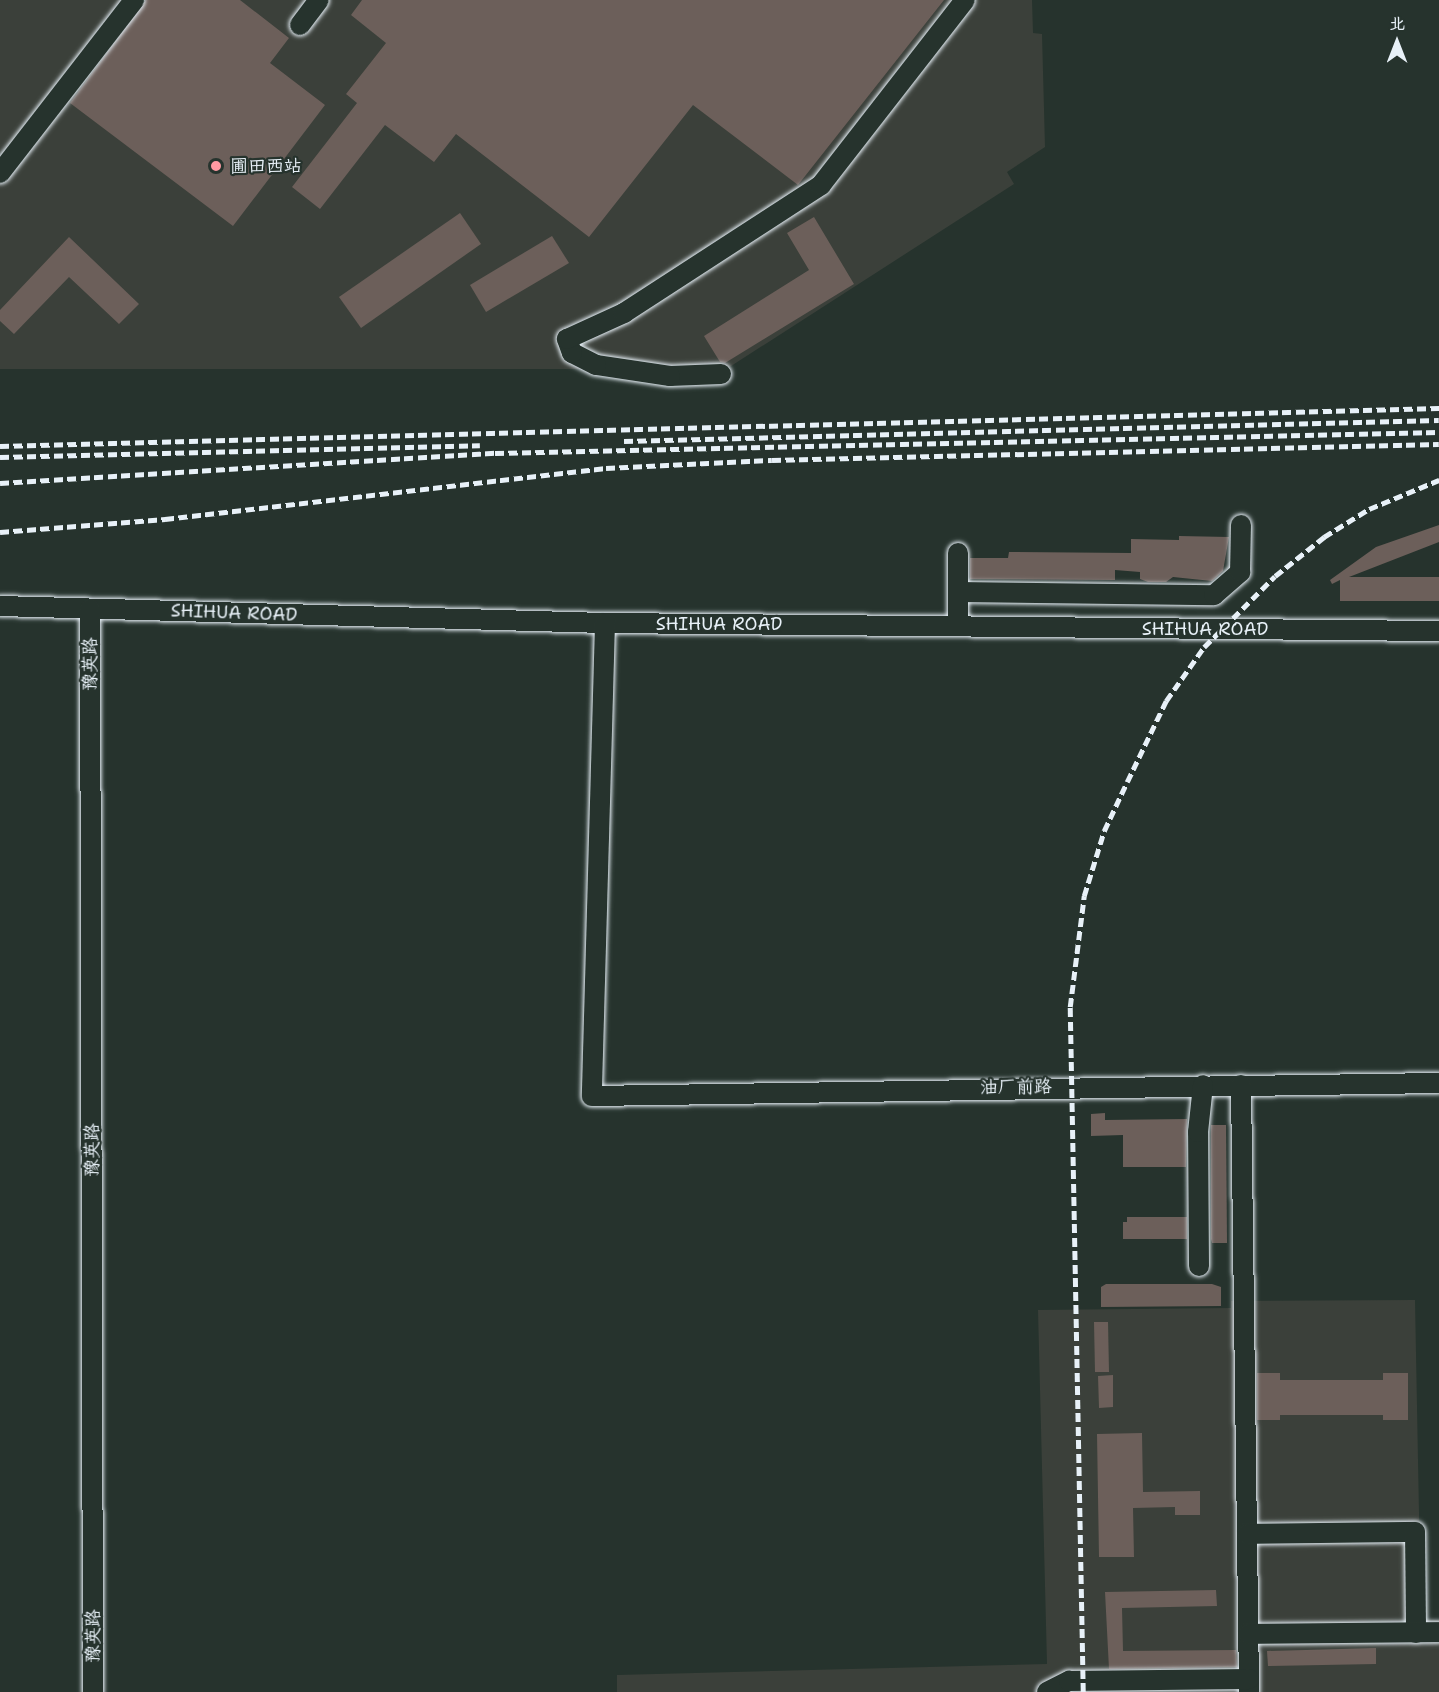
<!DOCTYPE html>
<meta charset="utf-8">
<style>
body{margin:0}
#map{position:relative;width:1439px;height:1692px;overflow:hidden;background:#26332d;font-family:"Shantell Sans","LXGW WenKai TC",sans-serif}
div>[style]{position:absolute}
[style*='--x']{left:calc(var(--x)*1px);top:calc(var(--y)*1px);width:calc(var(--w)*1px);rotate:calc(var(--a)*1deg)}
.built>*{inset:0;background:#3b403a}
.building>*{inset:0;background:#6c5f5a}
.roads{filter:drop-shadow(0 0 2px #e8f1f8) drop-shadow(0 0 2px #e8f1f8)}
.minor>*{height:20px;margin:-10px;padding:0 10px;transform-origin:10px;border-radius:10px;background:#26332d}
.rail>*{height:4.5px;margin-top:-2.25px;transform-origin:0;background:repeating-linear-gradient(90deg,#e8f1f8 0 9px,transparent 0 13.5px)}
.dots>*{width:16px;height:16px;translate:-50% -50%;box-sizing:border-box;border:3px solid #26332d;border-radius:50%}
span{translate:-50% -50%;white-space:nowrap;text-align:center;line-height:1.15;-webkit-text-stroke:4.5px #26332d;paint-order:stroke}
.poi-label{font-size:18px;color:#e8f1f8}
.left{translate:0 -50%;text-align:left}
.street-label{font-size:18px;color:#e8f1f8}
.north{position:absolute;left:1367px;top:12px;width:60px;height:60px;-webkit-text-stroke:4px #26332d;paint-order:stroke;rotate:0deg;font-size:16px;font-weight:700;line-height:24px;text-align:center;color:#e8f1f8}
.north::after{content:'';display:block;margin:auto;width:21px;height:27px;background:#e8f1f8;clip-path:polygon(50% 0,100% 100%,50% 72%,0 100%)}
</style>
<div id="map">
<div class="built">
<i style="clip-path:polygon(0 0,1032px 0,1033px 33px,1042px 34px,1045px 147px,1007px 172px,1014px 184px,728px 368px,728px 379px,644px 382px,579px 369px,0 369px)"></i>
<i style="clip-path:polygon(1415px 1300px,1421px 1620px,1439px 1620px,1439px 1692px,617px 1692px,617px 1675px,1047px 1664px,1038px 1310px,1231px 1308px,1231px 1301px)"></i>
</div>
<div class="building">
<i style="clip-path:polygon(146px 0,240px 0,289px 38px,270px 63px,325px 105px,233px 226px,70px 103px)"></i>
<i style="clip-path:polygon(362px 0,944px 0,798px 185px,693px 105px,589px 237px,456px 134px,434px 162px,385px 125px,320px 209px,292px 187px,357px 103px,346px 94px,386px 43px,351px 15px)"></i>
<i style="clip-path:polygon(460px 213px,481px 244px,361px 328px,339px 297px)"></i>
<i style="clip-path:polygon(814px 217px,854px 284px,725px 363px,720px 362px,704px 336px,809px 270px,787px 233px)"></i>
<i style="clip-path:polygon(552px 236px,569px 263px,486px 312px,470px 285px)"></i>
<i style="clip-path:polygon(69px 237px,139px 304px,119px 324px,69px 277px,14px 334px,0 321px,0 310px)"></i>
<i style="clip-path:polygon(1439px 525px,1439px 542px,1349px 577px,1439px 577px,1439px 601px,1340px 601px,1340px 580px,1332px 584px,1330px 580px,1376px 547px)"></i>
<i style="clip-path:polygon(1179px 536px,1229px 537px,1223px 571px,1212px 581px,1173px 577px,1166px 582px,1148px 582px,1140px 579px,1140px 572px,1115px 570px,1115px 580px,970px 579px,970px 558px,1008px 558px,1009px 552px,1131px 553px,1131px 539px,1179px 540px)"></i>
<i style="clip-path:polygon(1105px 1113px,1105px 1120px,1187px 1119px,1186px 1167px,1123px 1167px,1123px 1135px,1091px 1136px,1091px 1114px)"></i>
<i style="clip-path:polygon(1211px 1125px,1226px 1125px,1227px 1243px,1212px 1243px,1211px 1239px)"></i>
<i style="clip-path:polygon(1127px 1217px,1187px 1217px,1187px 1239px,1123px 1239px,1123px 1222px,1127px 1222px)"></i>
<i style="clip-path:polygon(1106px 1284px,1212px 1284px,1221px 1287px,1221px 1306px,1101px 1307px,1101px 1287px)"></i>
<i style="clip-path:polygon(1094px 1322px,1108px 1322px,1109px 1372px,1095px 1372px)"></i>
<i style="clip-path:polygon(1257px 1373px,1280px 1373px,1280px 1380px,1383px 1380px,1383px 1373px,1408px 1373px,1408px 1420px,1383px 1420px,1383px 1415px,1280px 1415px,1280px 1420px,1257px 1420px)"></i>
<i style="clip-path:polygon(1113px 1375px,1113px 1407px,1099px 1408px,1098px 1376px)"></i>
<i style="clip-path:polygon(1142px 1433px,1143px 1492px,1200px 1491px,1200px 1515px,1175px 1515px,1175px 1507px,1133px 1508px,1134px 1557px,1099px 1557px,1097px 1434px)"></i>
<i style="clip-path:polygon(1216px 1590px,1217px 1606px,1122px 1608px,1123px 1651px,1236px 1650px,1237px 1667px,1109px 1669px,1105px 1592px)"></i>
<i style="clip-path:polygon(1376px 1648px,1376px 1664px,1268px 1666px,1267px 1651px)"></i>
</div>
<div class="roads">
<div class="minor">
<i style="--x:300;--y:25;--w:31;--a:-53"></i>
<i style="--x:0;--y:173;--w:219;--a:-52.2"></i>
<i style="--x:721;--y:374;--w:51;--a:177.8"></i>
<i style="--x:670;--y:376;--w:75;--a:-171.5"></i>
<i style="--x:596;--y:365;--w:27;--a:-153"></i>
<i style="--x:572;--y:353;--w:15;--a:-110"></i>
<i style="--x:567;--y:339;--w:63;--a:-24.5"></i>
<i style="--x:624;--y:313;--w:235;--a:-33"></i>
<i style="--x:821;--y:185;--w:234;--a:-52.1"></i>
<i style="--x:958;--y:592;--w:256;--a:0.7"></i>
<i style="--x:1214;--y:595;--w:35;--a:-41"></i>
<i style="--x:1240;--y:572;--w:47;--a:-88.8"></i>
<i style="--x:0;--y:606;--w:605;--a:1.61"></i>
<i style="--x:605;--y:623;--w:834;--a:0.55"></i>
<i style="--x:90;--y:609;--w:1083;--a:89.84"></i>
<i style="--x:605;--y:623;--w:473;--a:91.6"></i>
<i style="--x:592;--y:1096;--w:847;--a:-0.88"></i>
<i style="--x:958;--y:626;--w:73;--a:-90"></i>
<i style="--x:1241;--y:1085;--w:607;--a:89.24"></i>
<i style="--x:1199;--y:1266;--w:134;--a:-90.4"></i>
<i style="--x:1198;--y:1132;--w:47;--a:-83.9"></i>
<i style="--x:1247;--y:1534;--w:168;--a:-0.7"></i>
<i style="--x:1415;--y:1532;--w:101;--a:89.4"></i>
<i style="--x:1248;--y:1634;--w:191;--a:-0.6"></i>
<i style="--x:1047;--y:1692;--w:25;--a:-27"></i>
<i style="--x:1069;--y:1681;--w:180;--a:-0.6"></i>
</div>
</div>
<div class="rail">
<i style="--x:624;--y:441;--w:815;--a:-1.48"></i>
<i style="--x:0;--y:446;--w:1440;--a:-1.51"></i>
<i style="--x:0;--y:457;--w:480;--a:-1.4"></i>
<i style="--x:0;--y:483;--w:496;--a:-3.5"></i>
<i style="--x:495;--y:453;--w:944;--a:-1.27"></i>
<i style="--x:0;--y:532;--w:166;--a:-4.5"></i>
<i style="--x:165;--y:519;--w:444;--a:-6.6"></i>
<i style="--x:606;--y:468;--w:166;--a:-2.8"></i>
<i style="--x:772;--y:460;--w:667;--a:-1.37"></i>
<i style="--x:1083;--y:1692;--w:685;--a:-91.09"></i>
<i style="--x:1070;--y:1007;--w:112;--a:-82.8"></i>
<i style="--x:1084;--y:896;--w:68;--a:-72.9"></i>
<i style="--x:1104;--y:831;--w:54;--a:-64.9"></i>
<i style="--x:1127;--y:782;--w:90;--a:-64.3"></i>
<i style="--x:1166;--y:701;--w:66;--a:-54.9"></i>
<i style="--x:1204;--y:647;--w:100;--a:-45"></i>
<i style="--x:1275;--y:576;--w:63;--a:-38.5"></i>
<i style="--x:1324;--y:537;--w:53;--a:-31.9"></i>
<i style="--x:1369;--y:509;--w:76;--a:-22.5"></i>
</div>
<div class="dots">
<i style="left:216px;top:166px;background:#ff9aa2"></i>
</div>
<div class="poi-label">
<span class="left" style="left:230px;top:166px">圃田西站</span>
</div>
<div class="street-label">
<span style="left:234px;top:613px;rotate:2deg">SHIHUA ROAD</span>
<span style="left:719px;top:624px">SHIHUA ROAD</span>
<span style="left:1205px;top:629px">SHIHUA ROAD</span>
<span style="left:90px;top:664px;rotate:-90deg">豫英路</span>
<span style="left:1016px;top:1087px;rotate:-1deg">油厂前路</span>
<span style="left:92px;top:1150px;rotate:-90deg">豫英路</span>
<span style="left:93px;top:1636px;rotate:-90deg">豫英路</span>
</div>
<div class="north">北</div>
</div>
